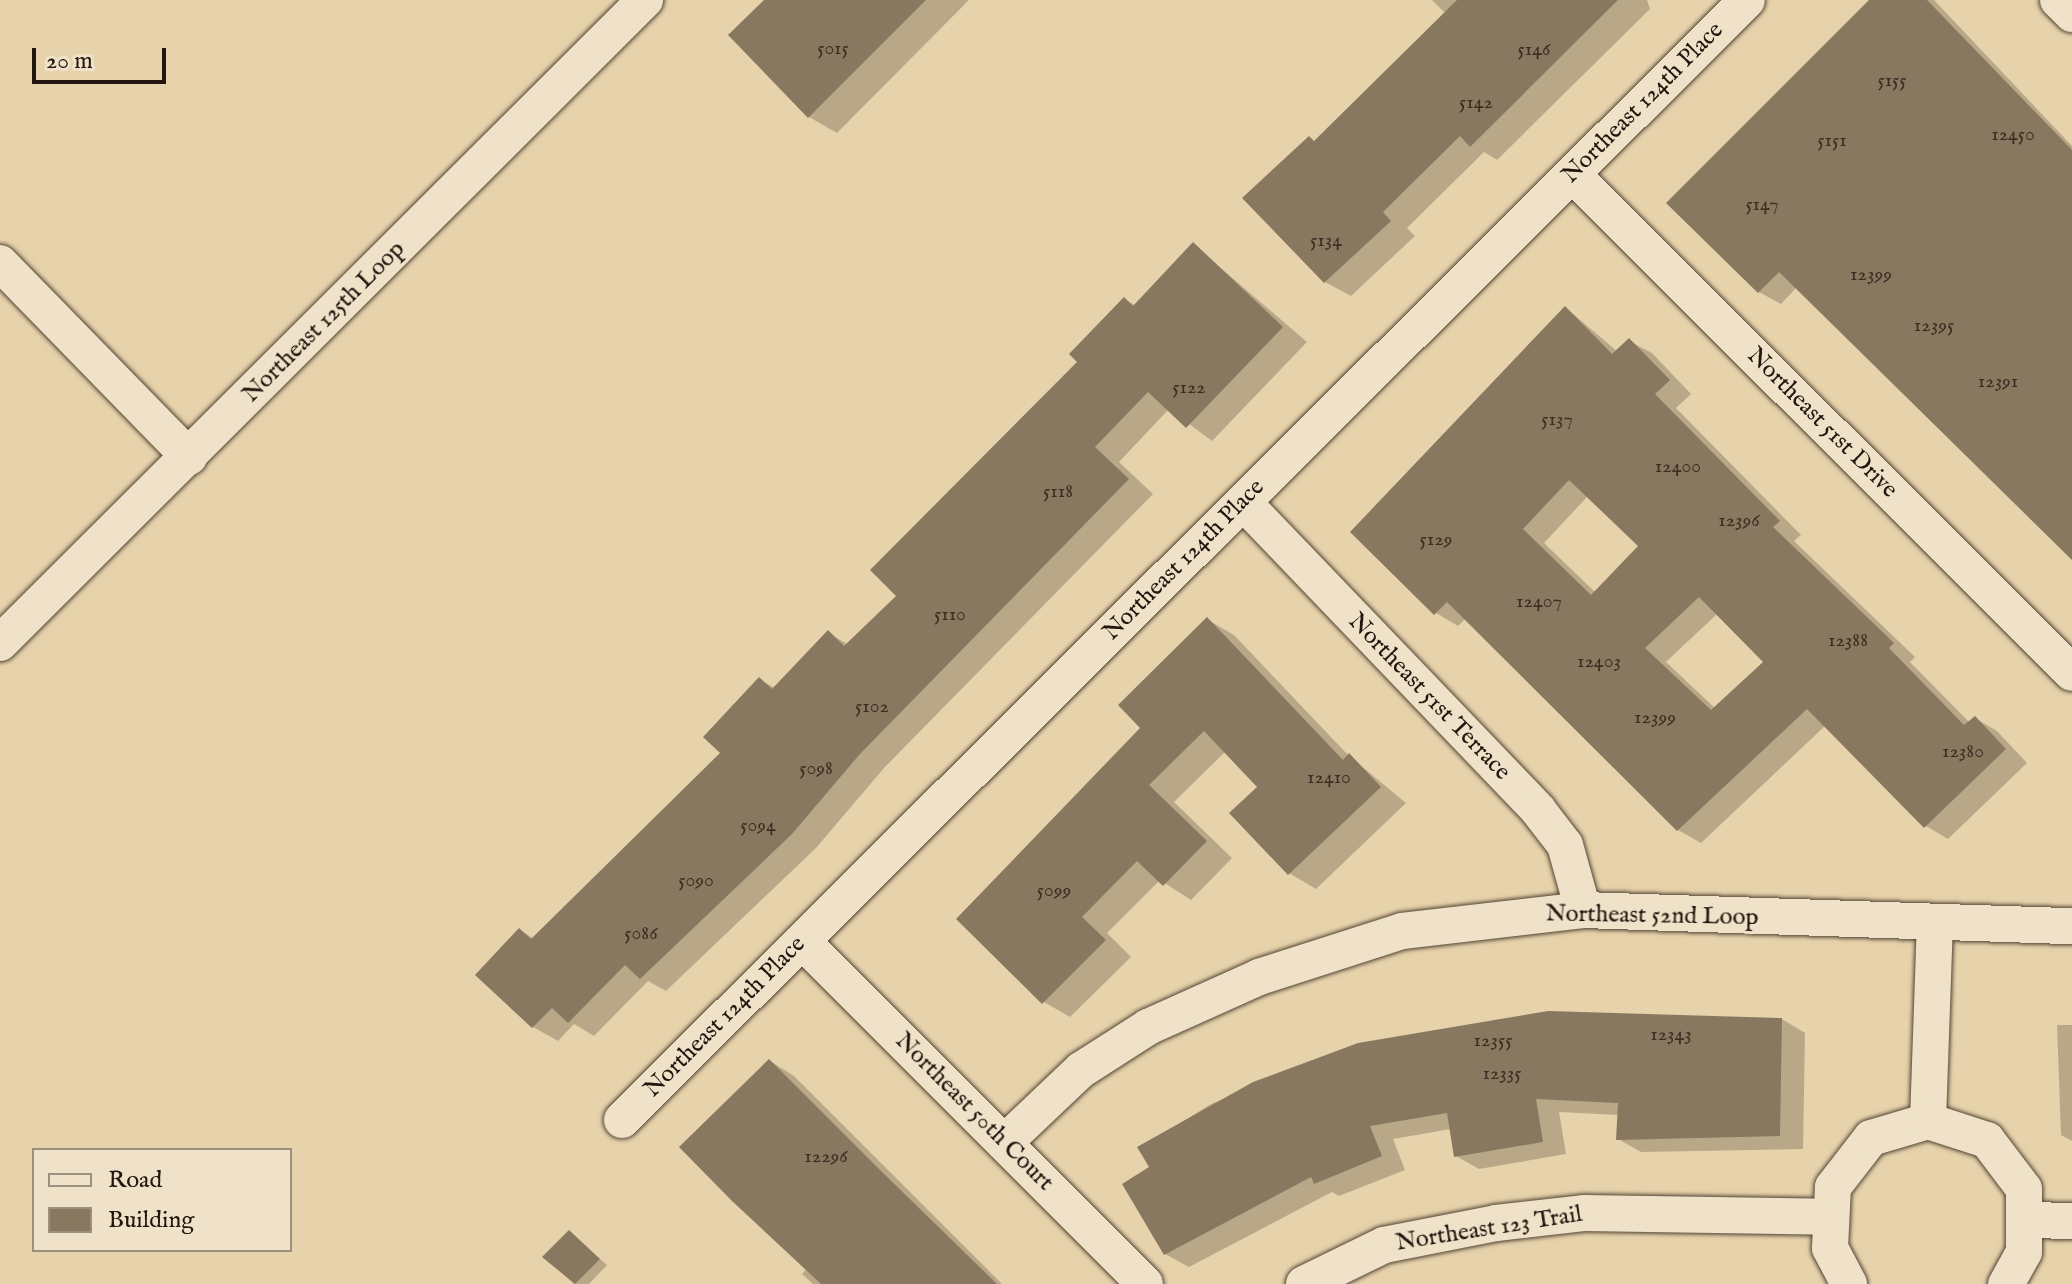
<!DOCTYPE html>
<style>
body{margin:0}
#map{position:relative;width:2072px;height:1284px;overflow:hidden;background:#e7d3ab;font-family:"IM FELL English",serif}
div>[style]{position:absolute}
[style*='--x']{left:calc(var(--x)*1px);top:calc(var(--y)*1px);width:calc(var(--w)*1px);rotate:calc(var(--a)*1deg)}
.shadow>*{inset:0;background:#0003}
.building>*{inset:0;background:#887860}
.roads{filter:drop-shadow(0 0 2px #534536) drop-shadow(0 0 2px #534536)}
.street>*{height:36px;margin:-18px;padding:0 18px;transform-origin:18px;border-radius:18px;background:#efe2c8}
span{translate:-50% -50%;white-space:nowrap;text-align:center;line-height:1.15;-webkit-text-stroke:6px #efe2c8;paint-order:stroke}
.number-label{font-size:20px;color:#3c2e23}
.number-label span{-webkit-text-stroke-width:0}
.street-label{font-size:24px;color:#22160f}
.legend{position:absolute;left:32px;top:1148px;width:260px;height:104px;box-sizing:border-box;background:#efe2c8;border:2px solid #9d907e;margin:0;padding:10px 14px;list-style:none;font-size:24px;color:#22160f}
.legend li{display:flex;align-items:center;gap:16px;height:40px}
.legend b{width:40px;border:2px solid #9d907e}
.scale{position:absolute;left:32px;top:48px;width:134px;height:36px;box-sizing:border-box;border:4px solid #22160f;border-top:0;padding-left:10px;font-size:24px;line-height:28px;white-space:nowrap;color:#22160f;-webkit-text-stroke:6px #efe2c8;paint-order:stroke}
</style>
<div id="map">
<div class="shadow">
<i style="clip-path:polygon(785px 0,969px 0,837px 133px,809px 117px)"></i>
<i style="clip-path:polygon(1432px 0,1647px 0,1650px 9px,1497px 160px,1484px 152px,1407px 228px,1415px 236px,1351px 296px,1325px 282px,1309px 138px,1315px 142px,1446px 14px)"></i>
<i style="clip-path:polygon(1873px 0,1934px 0,2072px 146px,2072px 557px,1797px 287px,1781px 304px,1759px 292px)"></i>
<i style="clip-path:polygon(1194px 245px,1307px 342px,1212px 441px,1169px 409px,1119px 462px,1153px 494px,884px 768px,816px 848px,666px 991px,648px 981px,594px 1036px,574px 1024px,558px 1041px,533px 1027px,478px 975px,520px 930px,534px 939px,723px 753px,760px 680px,775px 688px,828px 633px,849px 645px,899px 596px,1125px 299px,1136px 306px)"></i>
<i style="clip-path:polygon(evenodd,1566px 308px,1618px 352px,1629px 341px,1652px 353px,1691px 394px,1676px 408px,1801px 535px,1794px 541px,1915px 657px,1910px 662px,1970px 723px,1975px 718px,1997px 731px,2027px 763px,1948px 839px,1926px 826px,1826px 725px,1701px 843px,1678px 830px,1466px 618px,1458px 626px,1436px 613px,1566px 308px,1588px 496px,1641px 546px,1596px 593px,1544px 543px,1588px 496px,1566px 308px,1718px 613px,1766px 662px,1716px 709px,1666px 662px,1718px 613px)"></i>
<i style="clip-path:polygon(1208px 620px,1234px 635px,1348px 755px,1406px 803px,1316px 889px,1289px 873px,1260px 787px,1226px 751px,1174px 802px,1232px 858px,1191px 900px,1160px 880px,1107px 933px,1131px 957px,1070px 1017px,1044px 1002px,1143px 728px)"></i>
<i style="clip-path:polygon(1782px 1019px,1805px 1033px,1803px 1149px,1641px 1152px,1618px 1139px,1619px 1115px,1559px 1112px,1566px 1154px,1479px 1169px,1456px 1156px,1451px 1129px,1393px 1139px,1405px 1170px,1339px 1196px,1332px 1192px,1189px 1267px,1165px 1254px,1152px 1168px,1140px 1148px,1211px 1104px,1359px 1045px)"></i>
<i style="clip-path:polygon(2057px 1025px,2072px 1025px,2072px 1141px,2061px 1135px)"></i>
<i style="clip-path:polygon(770px 1061px,794px 1076px,1002px 1284px,813px 1284px,802px 1274px,807px 1268px)"></i>
<i style="clip-path:polygon(569px 1232px,607px 1265px,589px 1284px,574px 1284px,545px 1257px)"></i>
</div>
<div class="building">
<i style="clip-path:polygon(764px 0,926px 0,808px 118px,728px 35px)"></i>
<i style="clip-path:polygon(1457px 0,1618px 0,1470px 147px,1460px 136px,1383px 212px,1391px 221px,1324px 283px,1242px 198px,1309px 136px,1314px 141px)"></i>
<i style="clip-path:polygon(1869px 0,1927px 0,2072px 150px,2072px 560px,1779px 272px,1758px 293px,1666px 203px)"></i>
<i style="clip-path:polygon(1193px 242px,1283px 327px,1186px 428px,1148px 392px,1095px 447px,1129px 479px,859px 755px,792px 834px,640px 979px,625px 965px,568px 1023px,552px 1008px,532px 1028px,475px 975px,519px 928px,531px 939px,720px 753px,703px 737px,759px 677px,772px 689px,828px 630px,844px 646px,896px 596px,870px 570px,1077px 362px,1069px 354px,1124px 297px,1133px 306px)"></i>
<i style="clip-path:polygon(evenodd,1565px 306px,1612px 354px,1629px 338px,1670px 380px,1655px 394px,1780px 521px,1773px 527px,1894px 643px,1889px 648px,1964px 725px,1975px 716px,2006px 749px,1924px 828px,1807px 709px,1677px 831px,1447px 602px,1434px 615px,1350px 532px,1565px 306px,1569px 480px,1638px 546px,1591px 595px,1523px 529px,1569px 480px,1565px 306px,1699px 597px,1763px 662px,1711px 710px,1645px 648px,1699px 597px)"></i>
<i style="clip-path:polygon(1207px 617px,1343px 760px,1349px 753px,1381px 787px,1288px 875px,1229px 813px,1257px 787px,1204px 731px,1149px 785px,1207px 841px,1163px 886px,1137px 861px,1082px 917px,1106px 940px,1042px 1004px,956px 919px,1140px 728px,1118px 705px)"></i>
<i style="clip-path:polygon(1548px 1011px,1782px 1018px,1780px 1136px,1616px 1140px,1618px 1103px,1536px 1099px,1543px 1142px,1454px 1157px,1447px 1113px,1370px 1126px,1382px 1156px,1314px 1184px,1311px 1177px,1164px 1255px,1122px 1184px,1149px 1167px,1137px 1147px,1253px 1082px,1358px 1043px)"></i>
<i style="clip-path:polygon(769px 1059px,880px 1170px,997px 1284px,821px 1284px,732px 1201px,679px 1147px)"></i>
<i style="clip-path:polygon(569px 1230px,600px 1259px,575px 1284px,542px 1257px)"></i>
</div>
<div class="roads">
<div class="street">
<i style="--x:2058;--y:0;--w:20;--a:45"></i>
<i style="--x:1572;--y:174;--w:706;--a:44.94"></i>
<i style="--x:0;--y:263;--w:271;--a:45.7"></i>
<i style="--x:1243;--y:502;--w:426;--a:46.2"></i>
<i style="--x:1538;--y:810;--w:44;--a:52.4"></i>
<i style="--x:1565;--y:845;--w:67;--a:74.5"></i>
<i style="--x:0;--y:643;--w:911;--a:-44.91"></i>
<i style="--x:802;--y:941;--w:485;--a:45"></i>
<i style="--x:622;--y:1120;--w:1587;--a:-44.87"></i>
<i style="--x:1928;--y:1121;--w:199;--a:-88"></i>
<i style="--x:1004;--y:1143;--w:106;--a:-43.5"></i>
<i style="--x:1081;--y:1070;--w:80;--a:-32.7"></i>
<i style="--x:1148;--y:1027;--w:122;--a:-24.2"></i>
<i style="--x:1259;--y:977;--w:150;--a:-17.8"></i>
<i style="--x:1402;--y:931;--w:182;--a:-6.6"></i>
<i style="--x:1583;--y:910;--w:489;--a:1.9"></i>
<i style="--x:2029;--y:1220;--w:43;--a:1.3"></i>
<i style="--x:1304;--y:1284;--w:89;--a:-26"></i>
<i style="--x:1384;--y:1245;--w:114;--a:-11.1"></i>
<i style="--x:1496;--y:1223;--w:90;--a:-6.4"></i>
<i style="--x:1585;--y:1213;--w:242;--a:0.9"></i>
<i style="--x:1849;--y:1284;--w:41;--a:-117.8"></i>
<i style="--x:1830;--y:1248;--w:61;--a:-87.2"></i>
<i style="--x:1833;--y:1187;--w:62;--a:-52.2"></i>
<i style="--x:1871;--y:1138;--w:59;--a:-16.6"></i>
<i style="--x:1928;--y:1121;--w:62;--a:17.9"></i>
<i style="--x:1987;--y:1140;--w:61;--a:52.9"></i>
<i style="--x:2024;--y:1189;--w:63;--a:90"></i>
<i style="--x:2024;--y:1252;--w:37;--a:119"></i>
</div>
</div>
<div class="number-label">
<span style="left:833px;top:48px">5015</span>
<span style="left:1534px;top:49px">5146</span>
<span style="left:1892px;top:80px">5155</span>
<span style="left:1476px;top:102px">5142</span>
<span style="left:2013px;top:134px">12450</span>
<span style="left:1832px;top:140px">5151</span>
<span style="left:1762px;top:204px">5147</span>
<span style="left:1326px;top:240px">5134</span>
<span style="left:1871px;top:274px">12399</span>
<span style="left:1934px;top:325px">12395</span>
<span style="left:1998px;top:381px">12391</span>
<span style="left:1189px;top:387px">5122</span>
<span style="left:1557px;top:419px">5137</span>
<span style="left:1678px;top:466px">12400</span>
<span style="left:1058px;top:491px">5118</span>
<span style="left:1739px;top:520px">12396</span>
<span style="left:1436px;top:539px">5129</span>
<span style="left:1539px;top:601px">12407</span>
<span style="left:950px;top:614px">5110</span>
<span style="left:1848px;top:640px">12388</span>
<span style="left:1599px;top:661px">12403</span>
<span style="left:872px;top:706px">5102</span>
<span style="left:1655px;top:717px">12399</span>
<span style="left:1963px;top:751px">12380</span>
<span style="left:816px;top:768px">5098</span>
<span style="left:1329px;top:777px">12410</span>
<span style="left:758px;top:825px">5094</span>
<span style="left:696px;top:880px">5090</span>
<span style="left:1054px;top:890px">5099</span>
<span style="left:641px;top:933px">5086</span>
<span style="left:1671px;top:1034px">12343</span>
<span style="left:1493px;top:1040px">12355</span>
<span style="left:1502px;top:1073px">12335</span>
<span style="left:826px;top:1156px">12296</span>
</div>
<div class="street-label">
<span style="left:1643px;top:103px;rotate:-45deg">Northeast 124th Place</span>
<span style="left:324px;top:322px;rotate:-45deg">Northeast 125th Loop</span>
<span style="left:1822px;top:423px;rotate:45deg">Northeast 51st Drive</span>
<span style="left:1184px;top:560px;rotate:-45deg">Northeast 124th Place</span>
<span style="left:1429px;top:697px;rotate:46deg">Northeast 51st Terrace</span>
<span style="left:1652px;top:916px;rotate:1deg">Northeast 52nd Loop</span>
<span style="left:725px;top:1017px;rotate:-45deg">Northeast 124th Place</span>
<span style="left:974px;top:1112px;rotate:45deg">Northeast 50th Court</span>
<span style="left:1489px;top:1229px;rotate:-9deg">Northeast 123 Trail</span>
</div>
<ul class="legend">
<li><b style="height:10px;background:#efe2c8"></b>Road</li>
<li><b style="height:22px;background:#887860"></b>Building</li>
</ul>
<div class="scale">20 m</div>
</div>
